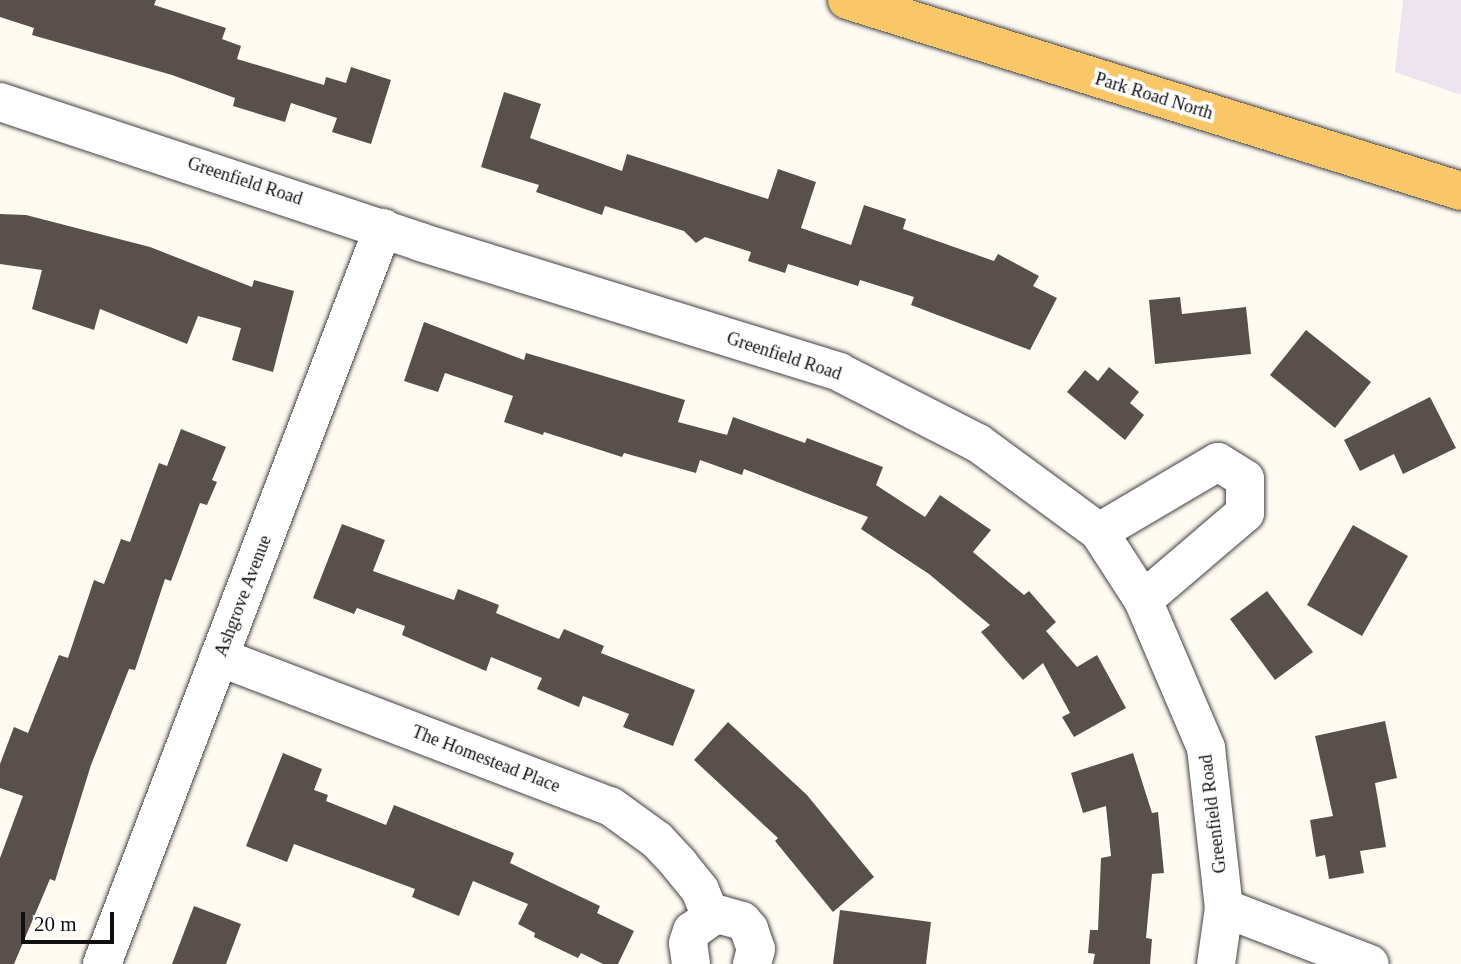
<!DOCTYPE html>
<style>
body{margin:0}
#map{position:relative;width:1461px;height:964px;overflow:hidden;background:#fffbf3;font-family:Georgia,serif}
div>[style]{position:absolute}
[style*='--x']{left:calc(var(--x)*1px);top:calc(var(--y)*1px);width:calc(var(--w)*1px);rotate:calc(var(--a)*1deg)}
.industrial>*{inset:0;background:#ece5ee}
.building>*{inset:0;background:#59504c}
.roads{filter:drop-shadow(0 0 2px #434343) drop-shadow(0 0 2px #434343)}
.minor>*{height:38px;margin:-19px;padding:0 19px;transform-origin:19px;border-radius:19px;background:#fff}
.major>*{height:38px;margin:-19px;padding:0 19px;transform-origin:19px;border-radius:19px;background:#fac768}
span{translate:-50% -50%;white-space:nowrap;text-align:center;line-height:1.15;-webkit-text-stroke:7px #fff;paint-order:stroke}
.street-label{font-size:18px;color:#101010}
.scale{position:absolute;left:21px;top:912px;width:93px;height:32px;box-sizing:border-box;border:4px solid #101010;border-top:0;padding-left:9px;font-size:21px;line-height:24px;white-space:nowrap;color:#101010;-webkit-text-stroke:5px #fff;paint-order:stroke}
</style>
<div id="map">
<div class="industrial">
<i style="clip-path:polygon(1403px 0,1461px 0,1461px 95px,1395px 72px)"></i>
</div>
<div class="building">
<i style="clip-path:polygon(0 0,156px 0,154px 5px,226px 28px,222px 39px,241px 46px,237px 59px,324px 85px,326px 77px,346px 83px,351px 67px,391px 80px,371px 144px,332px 132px,337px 118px,291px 103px,285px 122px,233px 106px,235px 98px,172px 75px,32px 35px,34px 28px,0 17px)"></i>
<i style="clip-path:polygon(504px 92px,541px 104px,530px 138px,622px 171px,627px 154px,768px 199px,778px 169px,816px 182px,801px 228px,851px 245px,864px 205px,906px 219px,903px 229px,994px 261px,998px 254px,1039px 276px,1033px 286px,1057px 298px,1030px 350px,911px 305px,914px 297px,860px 280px,858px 286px,788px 264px,785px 273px,748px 261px,751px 252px,705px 237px,696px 243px,684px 231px,605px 206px,602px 215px,536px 192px,539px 185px,481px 167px)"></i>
<i style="clip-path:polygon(0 214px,26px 215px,150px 247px,252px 287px,254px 280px,294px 291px,273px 372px,232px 360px,241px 328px,198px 316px,187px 344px,100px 309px,94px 330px,32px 309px,42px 270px,0 264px)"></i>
<i style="clip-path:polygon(1180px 297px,1182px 314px,1246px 307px,1251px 354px,1155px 364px,1149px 300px)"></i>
<i style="clip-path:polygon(424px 322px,524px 360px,526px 353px,685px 400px,678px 422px,727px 435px,733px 417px,805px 443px,807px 438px,883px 467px,876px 485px,925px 517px,940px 495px,991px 530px,973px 552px,1024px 595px,1029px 591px,1056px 622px,1046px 631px,1077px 667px,1097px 655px,1126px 708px,1074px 737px,1062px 717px,1070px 713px,1043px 663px,1023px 680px,981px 632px,990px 625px,929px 574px,861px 529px,868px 517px,744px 469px,742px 475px,700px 460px,696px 473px,624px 453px,622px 457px,544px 432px,543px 435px,504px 422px,513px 396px,445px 373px,438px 392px,404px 381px)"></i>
<i style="clip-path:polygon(1306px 330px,1371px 382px,1335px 428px,1270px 375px)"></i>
<i style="clip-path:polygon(1109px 367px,1139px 392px,1130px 403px,1144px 415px,1125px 440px,1067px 392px,1085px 370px,1098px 381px)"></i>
<i style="clip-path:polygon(1430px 397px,1456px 448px,1403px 474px,1394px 454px,1360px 471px,1344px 440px)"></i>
<i style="clip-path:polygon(181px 429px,226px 447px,212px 480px,217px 482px,207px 505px,200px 503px,171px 581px,165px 579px,135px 670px,129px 669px,91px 765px,55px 881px,50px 879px,14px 964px,0 964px,0 858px,23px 796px,0 788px,0 764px,14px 727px,28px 733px,59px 655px,68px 658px,94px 580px,104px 584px,121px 539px,130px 542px,159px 463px,167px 466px)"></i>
<i style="clip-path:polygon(342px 524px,385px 540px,373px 571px,454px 600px,458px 589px,499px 605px,496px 613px,559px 639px,564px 629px,604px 646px,601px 653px,695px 690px,673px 746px,623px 727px,629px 714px,583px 696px,579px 707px,537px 689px,542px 678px,491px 657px,486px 671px,402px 635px,405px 626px,357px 608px,354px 614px,313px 598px)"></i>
<i style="clip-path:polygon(1353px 525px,1408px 556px,1362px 636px,1307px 605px)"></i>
<i style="clip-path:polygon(1267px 591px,1313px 652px,1275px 680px,1230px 619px)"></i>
<i style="clip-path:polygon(1385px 721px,1397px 778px,1375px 783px,1386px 847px,1360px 851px,1364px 873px,1329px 879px,1325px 855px,1316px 857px,1310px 820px,1333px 816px,1315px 736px)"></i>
<i style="clip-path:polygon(728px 722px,807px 795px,874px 877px,833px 912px,775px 841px,778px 838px,694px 760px)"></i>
<i style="clip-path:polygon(283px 753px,322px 769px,314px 790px,328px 795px,326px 801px,386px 825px,394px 805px,514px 853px,510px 863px,600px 906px,597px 913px,634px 931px,618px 964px,603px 964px,581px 953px,578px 958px,534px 937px,535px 933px,518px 924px,528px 904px,473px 881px,459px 916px,412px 897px,415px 889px,294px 844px,287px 862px,246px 846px)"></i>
<i style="clip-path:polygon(1133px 753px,1152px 813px,1158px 812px,1164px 873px,1152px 874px,1146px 938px,1152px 939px,1150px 964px,1093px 964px,1095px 954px,1088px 953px,1090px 930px,1098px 930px,1101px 858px,1111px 856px,1106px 806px,1083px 813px,1071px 773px)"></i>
<i style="clip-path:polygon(194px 906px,241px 924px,226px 964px,172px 964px)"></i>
<i style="clip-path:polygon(840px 910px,931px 922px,926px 964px,833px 964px)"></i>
</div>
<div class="roads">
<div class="minor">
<i style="--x:0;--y:102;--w:443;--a:18.4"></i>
<i style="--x:420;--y:242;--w:439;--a:17.2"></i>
<i style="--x:839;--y:372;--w:156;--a:27.1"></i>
<i style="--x:978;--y:443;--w:150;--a:36.3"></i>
<i style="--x:1099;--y:532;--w:81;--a:57.1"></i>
<i style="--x:1143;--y:600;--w:161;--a:66.9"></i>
<i style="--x:1206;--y:748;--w:161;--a:83.6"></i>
<i style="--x:1224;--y:908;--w:57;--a:98.1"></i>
<i style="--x:1099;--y:532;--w:138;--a:-30.5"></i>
<i style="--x:1218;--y:462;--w:32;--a:32"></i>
<i style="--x:1245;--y:479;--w:34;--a:90"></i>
<i style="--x:1245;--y:513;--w:134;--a:139.5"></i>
<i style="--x:219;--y:657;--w:418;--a:20.9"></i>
<i style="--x:610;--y:806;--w:58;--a:35.9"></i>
<i style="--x:657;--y:840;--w:33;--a:47"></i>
<i style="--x:679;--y:864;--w:33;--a:51"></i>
<i style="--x:700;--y:890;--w:29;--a:68"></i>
<i style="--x:1224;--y:908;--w:156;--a:21"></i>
<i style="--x:102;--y:964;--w:788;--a:-69.1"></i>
<i style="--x:691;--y:964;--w:21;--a:-98"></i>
<i style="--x:688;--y:943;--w:13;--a:-72"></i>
<i style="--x:692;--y:931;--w:24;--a:-36"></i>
<i style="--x:711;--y:917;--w:10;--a:-11"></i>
<i style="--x:721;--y:915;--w:22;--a:16"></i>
<i style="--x:742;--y:921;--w:11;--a:49"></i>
<i style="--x:749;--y:929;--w:21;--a:71"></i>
<i style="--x:756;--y:949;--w:16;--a:105"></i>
</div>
<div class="major">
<i style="--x:847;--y:0;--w:643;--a:17.28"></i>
</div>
</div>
<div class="street-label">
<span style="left:1154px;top:96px;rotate:17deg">Park Road North</span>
<span style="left:245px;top:181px;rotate:18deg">Greenfield Road</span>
<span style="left:784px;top:356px;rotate:18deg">Greenfield Road</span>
<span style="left:243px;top:596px;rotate:-69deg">Ashgrove Avenue</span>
<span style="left:486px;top:759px;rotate:21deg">The Homestead Place</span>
<span style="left:1213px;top:814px;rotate:-97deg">Greenfield Road</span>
</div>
<div class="scale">20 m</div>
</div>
